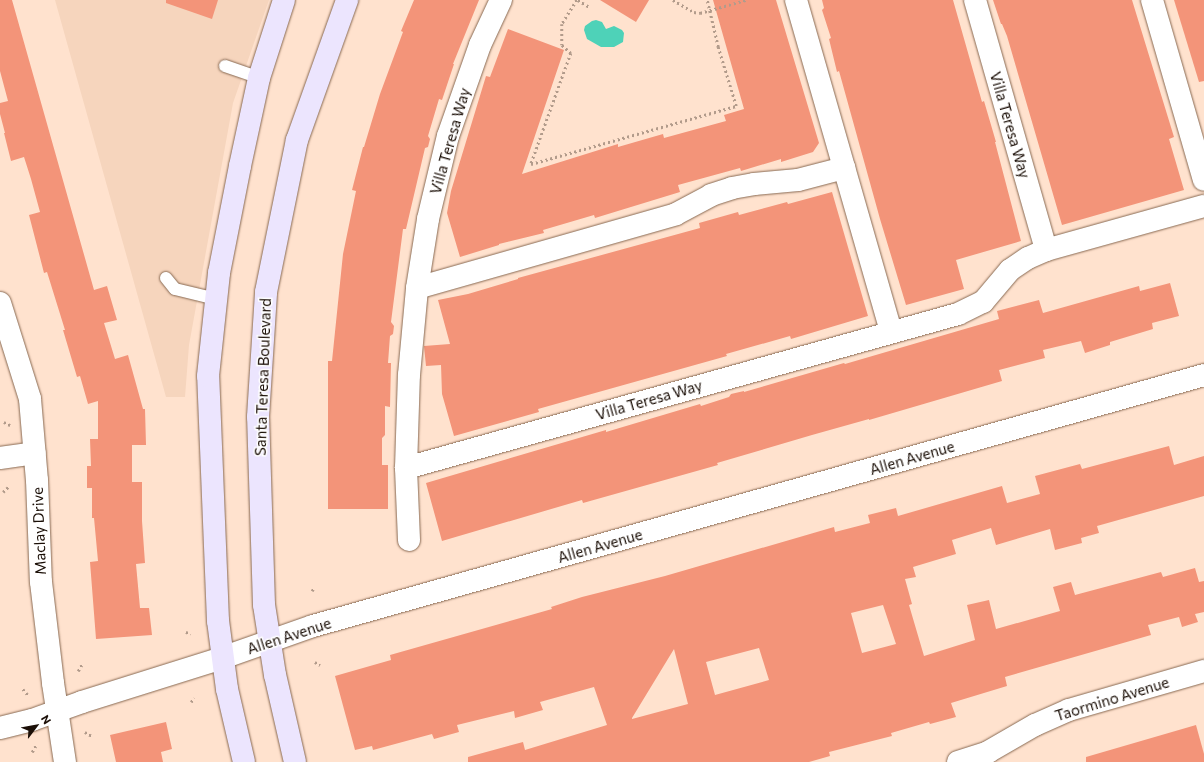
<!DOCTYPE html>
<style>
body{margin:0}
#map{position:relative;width:1204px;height:762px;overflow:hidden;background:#ffe2ce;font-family:Commissioner,sans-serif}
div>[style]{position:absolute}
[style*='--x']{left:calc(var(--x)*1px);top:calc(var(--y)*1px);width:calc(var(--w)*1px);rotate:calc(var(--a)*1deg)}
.built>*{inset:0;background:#f6d5bd}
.water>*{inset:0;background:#4ed2b8}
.building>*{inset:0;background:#f39479}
.path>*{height:2.5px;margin-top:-1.25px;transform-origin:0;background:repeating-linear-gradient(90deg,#b29b8b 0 2px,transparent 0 5px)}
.roads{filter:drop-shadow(0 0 1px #886952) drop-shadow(0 0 1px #886952)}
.service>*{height:12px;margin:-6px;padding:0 6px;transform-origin:6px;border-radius:6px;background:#fff}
.minor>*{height:22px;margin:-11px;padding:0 11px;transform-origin:11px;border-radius:11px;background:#fff}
.tertiary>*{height:22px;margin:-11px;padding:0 11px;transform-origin:11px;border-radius:11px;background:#fff}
.secondary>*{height:22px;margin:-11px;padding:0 11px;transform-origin:11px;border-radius:11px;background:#ece5fe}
span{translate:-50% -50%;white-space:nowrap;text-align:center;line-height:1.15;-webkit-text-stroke:3px #fff;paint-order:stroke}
.street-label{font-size:15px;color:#1b0f07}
.north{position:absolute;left:16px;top:706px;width:40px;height:40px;-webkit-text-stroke:3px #fff;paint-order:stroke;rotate:58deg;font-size:11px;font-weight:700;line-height:16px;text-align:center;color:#1b0f07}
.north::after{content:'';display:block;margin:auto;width:14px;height:18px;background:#1b0f07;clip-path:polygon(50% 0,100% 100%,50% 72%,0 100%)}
</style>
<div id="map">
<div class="built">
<i style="clip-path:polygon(55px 0,269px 0,233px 103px,189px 345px,185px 397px,166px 397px)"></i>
</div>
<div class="water">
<i style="clip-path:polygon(596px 20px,602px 22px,606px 29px,614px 26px,622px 30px,624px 33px,623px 42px,614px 47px,601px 47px,587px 39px,584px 30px,585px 26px,592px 21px)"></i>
</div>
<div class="building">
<i style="clip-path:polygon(0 0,12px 0,94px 290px,107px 286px,117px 320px,104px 323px,115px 359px,128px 355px,143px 409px,145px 409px,146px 445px,132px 445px,132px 482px,142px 482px,142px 521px,145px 563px,136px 564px,140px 608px,149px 608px,152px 635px,96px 639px,90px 562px,98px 561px,94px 518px,92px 518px,92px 488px,87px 488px,87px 466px,91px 466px,90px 439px,98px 439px,98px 401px,88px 404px,80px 376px,77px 377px,63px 330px,65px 330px,47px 272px,44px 273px,29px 215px,40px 212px,31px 179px,24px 157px,11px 161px,4px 133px,5px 133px,0 114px,0 103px,8px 101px,0 71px)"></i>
<i style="clip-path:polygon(166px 0,218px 0,212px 19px,166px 3px)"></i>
<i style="clip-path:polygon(414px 0,479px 0,453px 64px,454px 64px,442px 100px,439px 99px,428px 136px,430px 139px,428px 147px,425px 148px,406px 229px,403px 229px,391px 322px,394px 326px,393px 334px,390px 336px,388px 363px,391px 363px,390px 407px,385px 406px,385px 435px,382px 438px,382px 465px,388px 465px,388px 509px,328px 509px,328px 361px,332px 361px,343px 254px,356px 191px,352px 190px,363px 147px,364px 147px,380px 94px,403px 32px,401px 31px)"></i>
<i style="clip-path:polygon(600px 0,649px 0,636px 22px)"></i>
<i style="clip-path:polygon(713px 0,776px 0,819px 143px,813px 152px,781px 162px,781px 159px,741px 171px,740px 168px,678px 185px,680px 192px,595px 218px,594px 215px,543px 230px,544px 233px,499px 244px,499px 245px,460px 257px,447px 213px,451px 191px,486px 76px,490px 77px,508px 29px,564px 50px,522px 174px,618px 144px,618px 147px,663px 134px,664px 138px,726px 121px,724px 115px,744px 109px)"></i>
<i style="clip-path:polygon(822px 0,953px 0,982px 102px,984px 101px,996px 142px,995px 142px,1021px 241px,956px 260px,964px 289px,906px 305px,880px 219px,839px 71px,837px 72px,829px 39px,831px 38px,822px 10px,824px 8px)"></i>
<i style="clip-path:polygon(993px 0,1132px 0,1174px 137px,1169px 139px,1184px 190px,1062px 225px,1007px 36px,1002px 24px,1001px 24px)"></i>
<i style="clip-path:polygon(1174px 0,1204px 0,1204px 81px,1199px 82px)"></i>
<i style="clip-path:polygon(832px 192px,868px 316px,791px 339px,790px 336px,726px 354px,727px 356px,538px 409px,539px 412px,454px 436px,442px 394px,441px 365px,426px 366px,424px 346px,450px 344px,438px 300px,468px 294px,518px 279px,518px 278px,700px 228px,699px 223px,738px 212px,739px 215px,787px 202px,788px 204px)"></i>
<i style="clip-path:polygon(1170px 283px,1179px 316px,1152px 323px,1153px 329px,1110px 342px,1110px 345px,1085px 353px,1081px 341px,1043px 350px,1045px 358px,999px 370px,1002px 381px,869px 420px,869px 419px,812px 435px,717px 463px,718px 465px,583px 503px,582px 500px,442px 541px,426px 483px,606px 430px,606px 432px,700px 404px,701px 406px,729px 397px,731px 394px,744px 391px,744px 392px,844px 363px,845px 364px,999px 319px,997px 311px,1039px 300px,1043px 313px,1139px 286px,1140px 291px)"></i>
<i style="clip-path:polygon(evenodd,1169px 446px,1174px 465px,1204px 456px,1204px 496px,1097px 526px,1099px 533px,1081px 538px,1082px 543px,1055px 550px,1050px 529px,996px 545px,991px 528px,952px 540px,956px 554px,913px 567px,916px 577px,905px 579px,912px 604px,909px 605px,924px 656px,975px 640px,967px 605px,989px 600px,996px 629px,1060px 611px,1053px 587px,1071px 582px,1075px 595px,1161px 572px,1163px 577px,1195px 568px,1199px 582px,1204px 581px,1204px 612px,1195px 614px,1198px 622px,1182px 627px,1179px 617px,1148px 625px,1151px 635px,1005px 677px,1007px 686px,951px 703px,956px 717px,930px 724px,929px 722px,891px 733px,892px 736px,829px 752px,830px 756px,809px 762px,468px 762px,468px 757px,523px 742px,525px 750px,607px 725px,594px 687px,540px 702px,543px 710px,515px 718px,514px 711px,457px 725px,459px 732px,434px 739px,432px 734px,373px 750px,372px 746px,355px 750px,335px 676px,391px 660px,390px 655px,552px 609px,551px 607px,582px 597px,665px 576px,834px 527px,835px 532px,870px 523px,868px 515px,896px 508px,898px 516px,1002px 486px,1007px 503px,1040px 494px,1035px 476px,1080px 464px,1082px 469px,1169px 446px,883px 605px,896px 644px,862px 653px,851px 613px,883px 605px,1169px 446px,759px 648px,769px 680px,715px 695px,706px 662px,759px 648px,1169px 446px,674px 649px,688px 704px,632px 719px,632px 718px,674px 649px)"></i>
<i style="clip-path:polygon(166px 722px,172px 749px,161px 752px,163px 762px,116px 762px,110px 735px)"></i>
<i style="clip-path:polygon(1196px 725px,1204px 754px,1204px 762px,1086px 762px,1086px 757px)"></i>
</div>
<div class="path">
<i style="--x:577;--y:0;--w:28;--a:122"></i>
<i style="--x:562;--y:24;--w:21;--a:90"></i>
<i style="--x:562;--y:45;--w:12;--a:42"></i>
<i style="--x:571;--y:53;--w:118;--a:109.8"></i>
<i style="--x:531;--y:164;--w:213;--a:-15.8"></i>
<i style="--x:736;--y:106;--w:62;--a:-107"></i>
<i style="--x:718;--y:47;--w:48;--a:-103.2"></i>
<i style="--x:578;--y:0;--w:13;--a:32"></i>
<i style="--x:673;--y:0;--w:24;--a:30"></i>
<i style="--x:694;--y:12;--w:6;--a:9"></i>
<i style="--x:700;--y:13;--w:48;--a:-15.8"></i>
<i style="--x:4;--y:422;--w:7;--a:27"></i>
<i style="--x:3;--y:492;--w:8;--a:-45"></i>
<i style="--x:312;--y:591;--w:4;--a:-63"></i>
<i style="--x:186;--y:632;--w:5;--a:22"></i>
<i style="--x:315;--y:662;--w:6;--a:31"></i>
<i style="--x:78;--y:671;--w:8;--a:-60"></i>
<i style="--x:23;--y:689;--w:8;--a:50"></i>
<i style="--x:191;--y:702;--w:5;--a:-53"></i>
<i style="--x:85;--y:732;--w:8;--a:30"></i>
<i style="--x:32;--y:752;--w:8;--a:-60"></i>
</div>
<div class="roads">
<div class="service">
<i style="--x:225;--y:66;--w:36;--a:19"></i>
<i style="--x:166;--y:278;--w:14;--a:51"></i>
<i style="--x:175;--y:289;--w:42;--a:13.7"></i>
</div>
<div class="minor">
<i style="--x:796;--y:0;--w:345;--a:74"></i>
<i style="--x:975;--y:0;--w:260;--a:74.1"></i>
<i style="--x:1152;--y:0;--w:187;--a:73.9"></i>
<i style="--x:417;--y:288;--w:269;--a:-15.9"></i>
<i style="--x:676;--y:214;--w:40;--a:-28"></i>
<i style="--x:711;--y:195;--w:22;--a:-18"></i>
<i style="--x:732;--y:188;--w:22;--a:-10"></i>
<i style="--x:754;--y:184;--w:44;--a:-5.2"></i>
<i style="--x:798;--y:180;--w:48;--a:-14.6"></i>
<i style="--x:0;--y:303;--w:101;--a:72.6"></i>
<i style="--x:30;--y:399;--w:81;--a:85.1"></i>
<i style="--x:37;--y:480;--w:102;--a:87.8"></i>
<i style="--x:41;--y:582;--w:102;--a:83.2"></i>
<i style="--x:53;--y:683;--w:80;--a:81.4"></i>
<i style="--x:0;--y:458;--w:35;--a:-8"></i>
<i style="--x:406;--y:468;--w:573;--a:-15.59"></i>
<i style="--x:958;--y:314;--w:28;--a:-26"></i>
<i style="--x:983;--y:302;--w:42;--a:-49.8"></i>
<i style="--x:1010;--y:270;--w:22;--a:-34"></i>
<i style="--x:1028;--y:258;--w:20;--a:-24"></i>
<i style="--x:1046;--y:250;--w:164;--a:-15.6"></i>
<i style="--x:409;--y:540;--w:72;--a:-92.4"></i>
<i style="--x:406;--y:468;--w:93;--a:-88.2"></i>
<i style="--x:409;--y:375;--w:87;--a:-84.7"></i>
<i style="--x:417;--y:288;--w:70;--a:-80.9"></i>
<i style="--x:428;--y:219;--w:85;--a:-76.5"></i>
<i style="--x:448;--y:136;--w:96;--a:-70.6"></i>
<i style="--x:480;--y:45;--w:50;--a:-65"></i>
<i style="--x:0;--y:728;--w:33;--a:-14"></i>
<i style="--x:32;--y:720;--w:53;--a:-19.8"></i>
<i style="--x:82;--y:702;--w:147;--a:-17.4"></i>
<i style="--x:958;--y:762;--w:32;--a:-18"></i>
<i style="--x:988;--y:752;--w:54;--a:-29.9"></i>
<i style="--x:1035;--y:725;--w:37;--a:-24"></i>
<i style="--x:1069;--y:710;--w:141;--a:-16.1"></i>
</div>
<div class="tertiary">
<i style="--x:222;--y:658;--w:96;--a:-19.4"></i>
<i style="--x:313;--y:626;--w:926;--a:-15.73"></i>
</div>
<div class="secondary">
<i style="--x:244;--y:762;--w:75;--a:-103.1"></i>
<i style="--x:227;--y:689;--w:69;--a:-97.5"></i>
<i style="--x:218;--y:621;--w:245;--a:-92.3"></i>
<i style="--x:208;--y:376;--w:104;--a:-83.9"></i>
<i style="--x:219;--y:273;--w:109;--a:-78.9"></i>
<i style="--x:240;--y:166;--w:90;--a:-77.8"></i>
<i style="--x:259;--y:78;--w:82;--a:-72.2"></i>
<i style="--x:295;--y:762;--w:89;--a:-102.9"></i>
<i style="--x:275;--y:675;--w:71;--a:-98.9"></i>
<i style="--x:264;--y:605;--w:188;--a:-91.8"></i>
<i style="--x:258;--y:417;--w:125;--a:-86.3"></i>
<i style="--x:266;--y:292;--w:155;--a:-78.5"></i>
<i style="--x:297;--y:140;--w:149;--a:-70.3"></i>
</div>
</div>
<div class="street-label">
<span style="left:1010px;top:125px;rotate:74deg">Villa Teresa Way</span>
<span style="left:450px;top:141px;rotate:-74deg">Villa Teresa Way</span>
<span style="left:263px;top:377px;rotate:-88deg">Santa Teresa Boulevard</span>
<span style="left:649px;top:400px;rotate:-16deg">Villa Teresa Way</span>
<span style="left:912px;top:458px;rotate:-16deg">Allen Avenue</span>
<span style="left:39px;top:531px;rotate:-92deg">Maclay Drive</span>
<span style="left:600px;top:546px;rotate:-16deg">Allen Avenue</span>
<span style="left:289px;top:636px;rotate:-18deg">Allen Avenue</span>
<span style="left:1112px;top:699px;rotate:-17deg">Taormino Avenue</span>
</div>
<div class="north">N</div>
</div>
